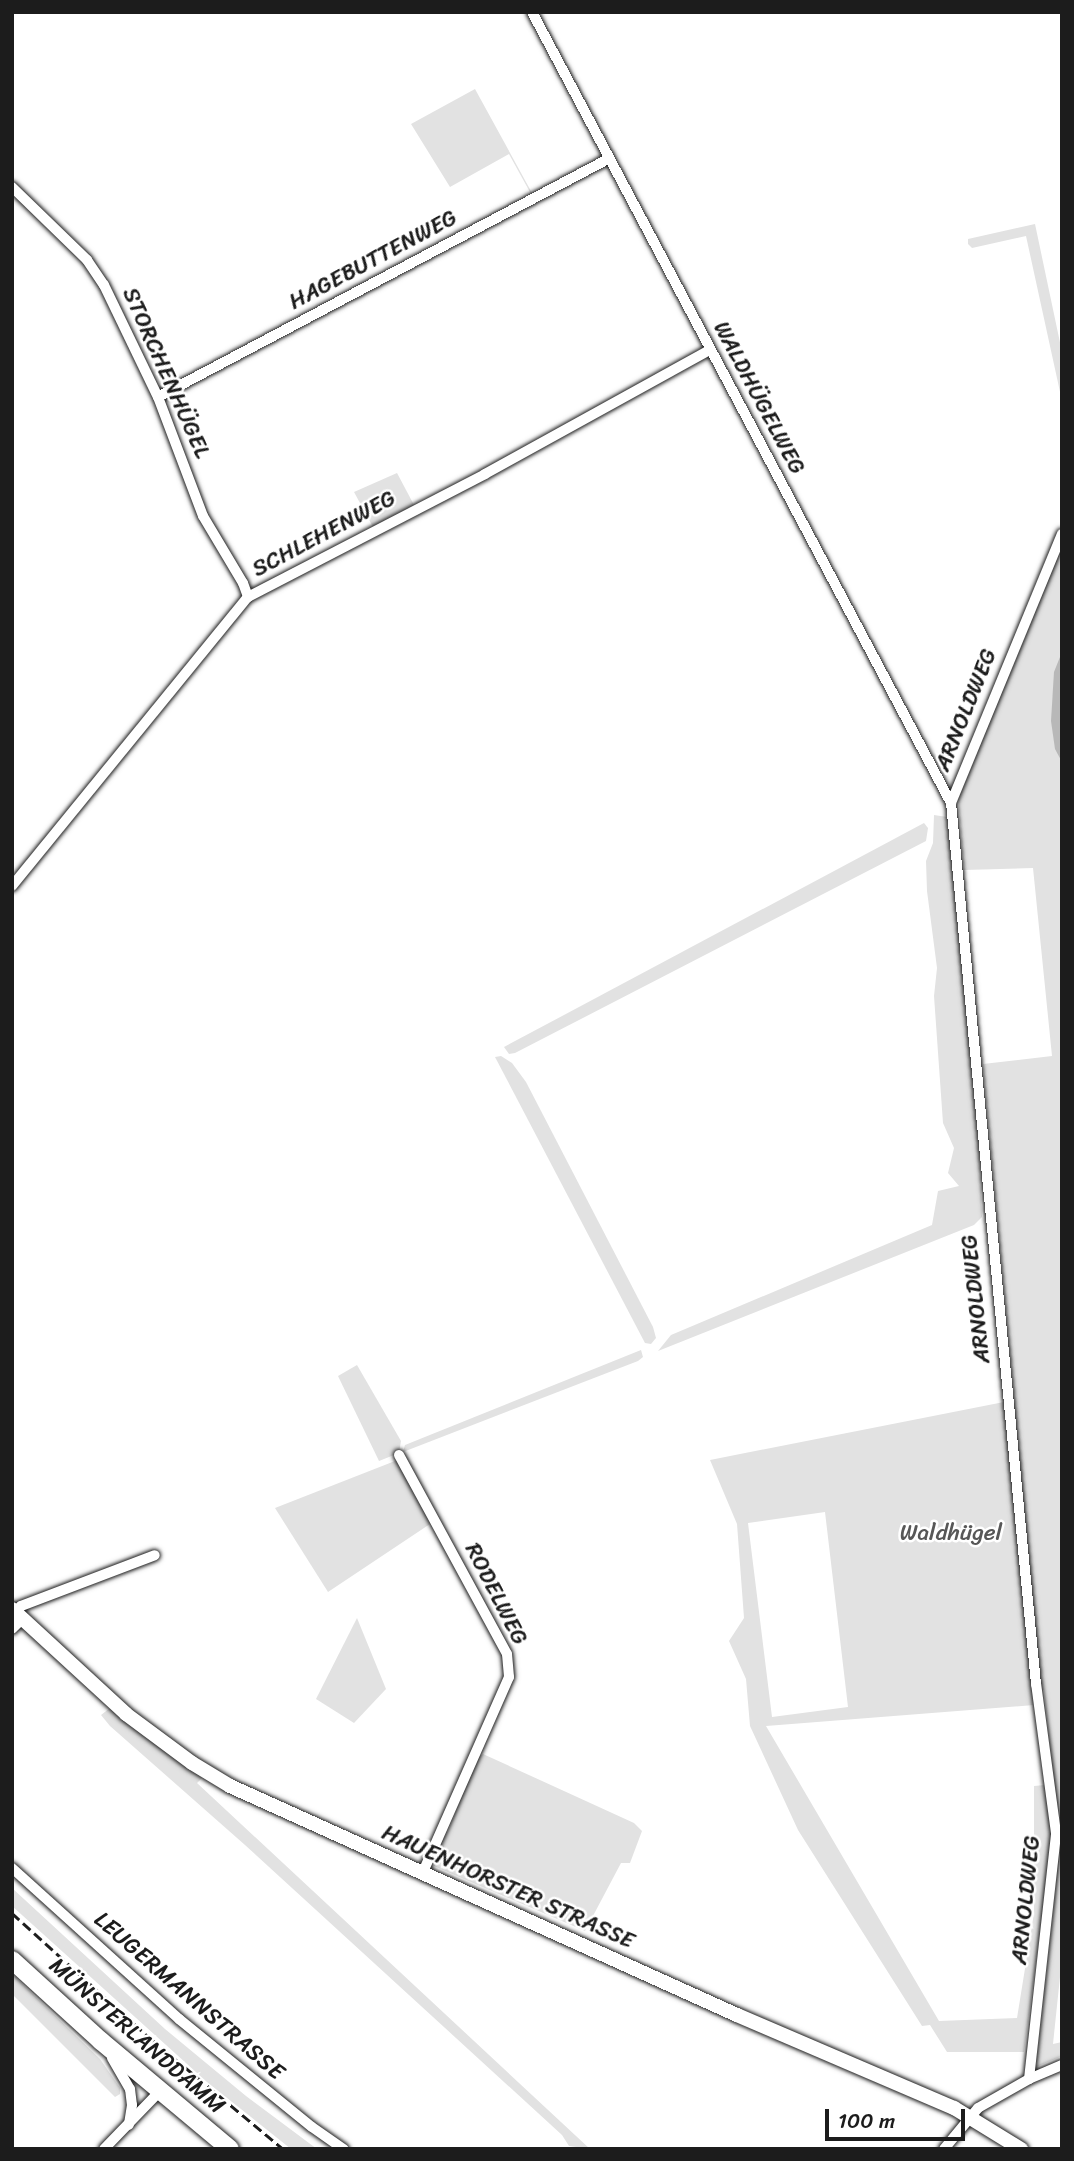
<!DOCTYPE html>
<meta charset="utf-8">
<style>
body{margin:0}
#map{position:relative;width:1074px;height:2161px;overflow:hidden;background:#fff;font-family:Sriracha,sans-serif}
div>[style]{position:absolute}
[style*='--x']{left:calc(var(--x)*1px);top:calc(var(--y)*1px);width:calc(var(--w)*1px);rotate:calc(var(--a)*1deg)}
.green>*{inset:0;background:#e2e2e2}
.water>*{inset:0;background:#b8b8b8}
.roads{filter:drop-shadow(0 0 2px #1c1c1c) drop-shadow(0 0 2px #1c1c1c)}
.minor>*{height:10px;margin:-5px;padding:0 5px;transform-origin:5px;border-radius:5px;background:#fff}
.tertiary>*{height:14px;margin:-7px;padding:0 7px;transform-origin:7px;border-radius:7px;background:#fff}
.primary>*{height:18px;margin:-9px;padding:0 9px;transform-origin:9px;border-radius:9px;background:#fff}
.rail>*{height:2.5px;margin-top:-1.25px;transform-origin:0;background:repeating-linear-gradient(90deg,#1c1c1c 0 10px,transparent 0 15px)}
span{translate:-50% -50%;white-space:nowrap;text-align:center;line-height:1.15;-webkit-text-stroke:5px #fff;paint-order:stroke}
.street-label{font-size:23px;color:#1c1c1c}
.park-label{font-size:23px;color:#575757}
.frame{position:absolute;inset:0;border:14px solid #1c1c1c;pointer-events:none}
.scale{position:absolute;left:825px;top:2109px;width:140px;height:32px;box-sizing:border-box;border:4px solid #1c1c1c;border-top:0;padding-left:9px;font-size:21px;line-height:24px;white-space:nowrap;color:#1c1c1c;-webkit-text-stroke:5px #fff;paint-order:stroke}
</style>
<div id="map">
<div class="green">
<i style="clip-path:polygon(475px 89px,532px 193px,531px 194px,509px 154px,450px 187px,411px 124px)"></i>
<i style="clip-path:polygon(1035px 224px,1062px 352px,1062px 401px,1026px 236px,972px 248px,968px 244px,968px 239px)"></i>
<i style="clip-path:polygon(397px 473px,414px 505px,373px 527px,354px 492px)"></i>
<i style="clip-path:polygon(evenodd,1062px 547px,1062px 1958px,1053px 2044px,1062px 2042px,1062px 2056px,1036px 2067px,1056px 1887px,1059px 1829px,1044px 1690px,1034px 1691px,1034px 1705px,766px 1726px,939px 2021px,1017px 2018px,1034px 1913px,1034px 1786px,1045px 1785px,1053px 1833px,1024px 2052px,947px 2052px,930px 2025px,922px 2026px,798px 1830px,750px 1726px,746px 1679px,729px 1641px,744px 1618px,737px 1524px,710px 1460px,1004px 1402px,1005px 1405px,1015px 1403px,983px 1064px,1052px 1056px,1033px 868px,964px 870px,958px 796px,1062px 547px,825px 1512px,848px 1707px,772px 1717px,748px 1523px,825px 1512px)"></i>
<i style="clip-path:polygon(934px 815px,947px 817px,948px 825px,979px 1147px,982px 1217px,974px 1225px,658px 1351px,671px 1335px,932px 1225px,938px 1191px,959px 1186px,948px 1173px,954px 1148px,943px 1123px,934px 996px,937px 968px,927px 891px,926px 861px,933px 843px)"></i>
<i style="clip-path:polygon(924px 823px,928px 828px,926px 841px,515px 1053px,509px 1054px,504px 1047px)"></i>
<i style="clip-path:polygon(501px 1056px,512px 1063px,526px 1082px,653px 1327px,656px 1338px,651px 1344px,645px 1343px,495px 1057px)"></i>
<i style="clip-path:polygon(641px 1350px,643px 1357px,638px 1361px,403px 1452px,405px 1445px)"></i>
<i style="clip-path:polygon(357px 1365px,401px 1441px,399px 1453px,379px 1461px,338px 1376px)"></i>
<i style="clip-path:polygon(395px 1461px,400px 1461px,433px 1522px,328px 1592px,275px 1508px)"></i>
<i style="clip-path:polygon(357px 1618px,386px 1689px,354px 1723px,316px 1699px)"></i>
<i style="clip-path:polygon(110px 1708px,202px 1778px,197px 1783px,590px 2149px,569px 2146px,562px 2135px,245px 1845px,110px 1726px,101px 1715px)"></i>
<i style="clip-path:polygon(483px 1754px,634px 1823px,642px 1831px,630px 1863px,621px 1863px,585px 1931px,434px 1866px,432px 1859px,449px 1829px,477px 1758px)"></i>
<i style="clip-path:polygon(12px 1888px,165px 2029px,246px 2096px,317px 2149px,291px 2149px,207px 2082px,12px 1906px)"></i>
<i style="clip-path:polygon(12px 1974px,100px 2059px,120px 2088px,120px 2094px,115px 2097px,12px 1994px)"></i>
</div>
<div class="water">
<i style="clip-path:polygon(1062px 652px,1062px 762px,1055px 749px,1051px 721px,1054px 672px)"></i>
</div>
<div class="roads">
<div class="minor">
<i style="--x:532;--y:12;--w:895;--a:62.09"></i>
<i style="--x:12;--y:187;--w:105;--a:44.2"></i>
<i style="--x:87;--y:260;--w:30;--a:56"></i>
<i style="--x:104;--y:285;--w:124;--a:64.3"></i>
<i style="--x:158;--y:397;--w:127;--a:69.3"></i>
<i style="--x:203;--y:516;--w:78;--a:59.2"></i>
<i style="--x:243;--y:583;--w:15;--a:70"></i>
<i style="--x:158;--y:397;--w:509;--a:-27.87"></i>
<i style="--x:12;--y:886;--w:373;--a:-50.8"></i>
<i style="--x:248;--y:597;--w:267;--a:-27.4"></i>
<i style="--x:485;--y:474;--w:257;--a:-28.9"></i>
<i style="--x:399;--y:1455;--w:226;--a:61.5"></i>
<i style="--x:507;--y:1654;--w:23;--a:85"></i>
<i style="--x:509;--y:1677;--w:213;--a:113.8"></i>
<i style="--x:15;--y:1612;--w:8;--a:-45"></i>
<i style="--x:21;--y:1606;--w:143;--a:-20.8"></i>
<i style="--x:12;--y:1629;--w:14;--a:-45"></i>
<i style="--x:12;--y:1868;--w:225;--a:42.1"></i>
<i style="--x:179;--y:2019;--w:171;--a:39.1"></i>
<i style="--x:312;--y:2127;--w:39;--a:35"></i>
<i style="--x:112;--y:2058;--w:36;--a:60"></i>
<i style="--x:130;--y:2089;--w:16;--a:83"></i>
<i style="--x:132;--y:2105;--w:20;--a:99"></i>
<i style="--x:1029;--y:2079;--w:247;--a:-83.7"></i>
<i style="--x:1056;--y:1833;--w:150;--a:-97.6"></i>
<i style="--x:1036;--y:1684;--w:885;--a:-95.51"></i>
<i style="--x:951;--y:803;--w:291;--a:-67.6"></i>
<i style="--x:104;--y:2149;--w:81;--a:-46"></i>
<i style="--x:944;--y:2149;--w:53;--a:-50.3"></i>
<i style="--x:978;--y:2108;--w:59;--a:-29.6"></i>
<i style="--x:1029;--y:2079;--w:36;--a:-23"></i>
</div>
<div class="tertiary">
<i style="--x:12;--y:1609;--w:155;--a:42.6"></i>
<i style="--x:126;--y:1714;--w:82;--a:36.6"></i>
<i style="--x:192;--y:1763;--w:44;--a:31.2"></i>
<i style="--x:230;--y:1786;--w:556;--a:24.31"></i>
<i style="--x:737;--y:2015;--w:236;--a:23.2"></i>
<i style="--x:954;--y:2108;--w:79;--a:31.5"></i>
</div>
<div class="primary">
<i style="--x:12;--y:1960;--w:120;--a:42.3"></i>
<i style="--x:101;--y:2041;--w:168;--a:39.9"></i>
</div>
</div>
<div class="rail">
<i style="--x:12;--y:1913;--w:186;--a:42.2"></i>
<i style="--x:150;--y:2038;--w:173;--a:39.8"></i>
</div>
<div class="street-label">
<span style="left:373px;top:260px;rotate:-28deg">HAGEBUTTENWEG</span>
<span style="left:166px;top:373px;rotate:66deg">STORCHENHÜGEL</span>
<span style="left:759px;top:398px;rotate:62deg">WALDHÜGELWEG</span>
<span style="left:324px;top:534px;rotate:-28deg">SCHLEHENWEG</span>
<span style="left:966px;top:710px;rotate:-68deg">ARNOLDWEG</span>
<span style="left:976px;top:1299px;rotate:-96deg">ARNOLDWEG</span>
<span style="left:496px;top:1594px;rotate:63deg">RODELWEG</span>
<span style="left:508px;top:1887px;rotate:24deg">HAUENHORSTER STRASSE</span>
<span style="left:1026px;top:1900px;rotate:-84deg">ARNOLDWEG</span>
<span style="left:189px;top:1996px;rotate:41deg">LEUGERMANNSTRASSE</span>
<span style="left:137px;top:2036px;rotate:41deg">MÜNSTERLANDDAMM</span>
</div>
<div class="park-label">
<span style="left:951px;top:1533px">Waldhügel</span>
</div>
<div class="frame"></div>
<div class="scale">100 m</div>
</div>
